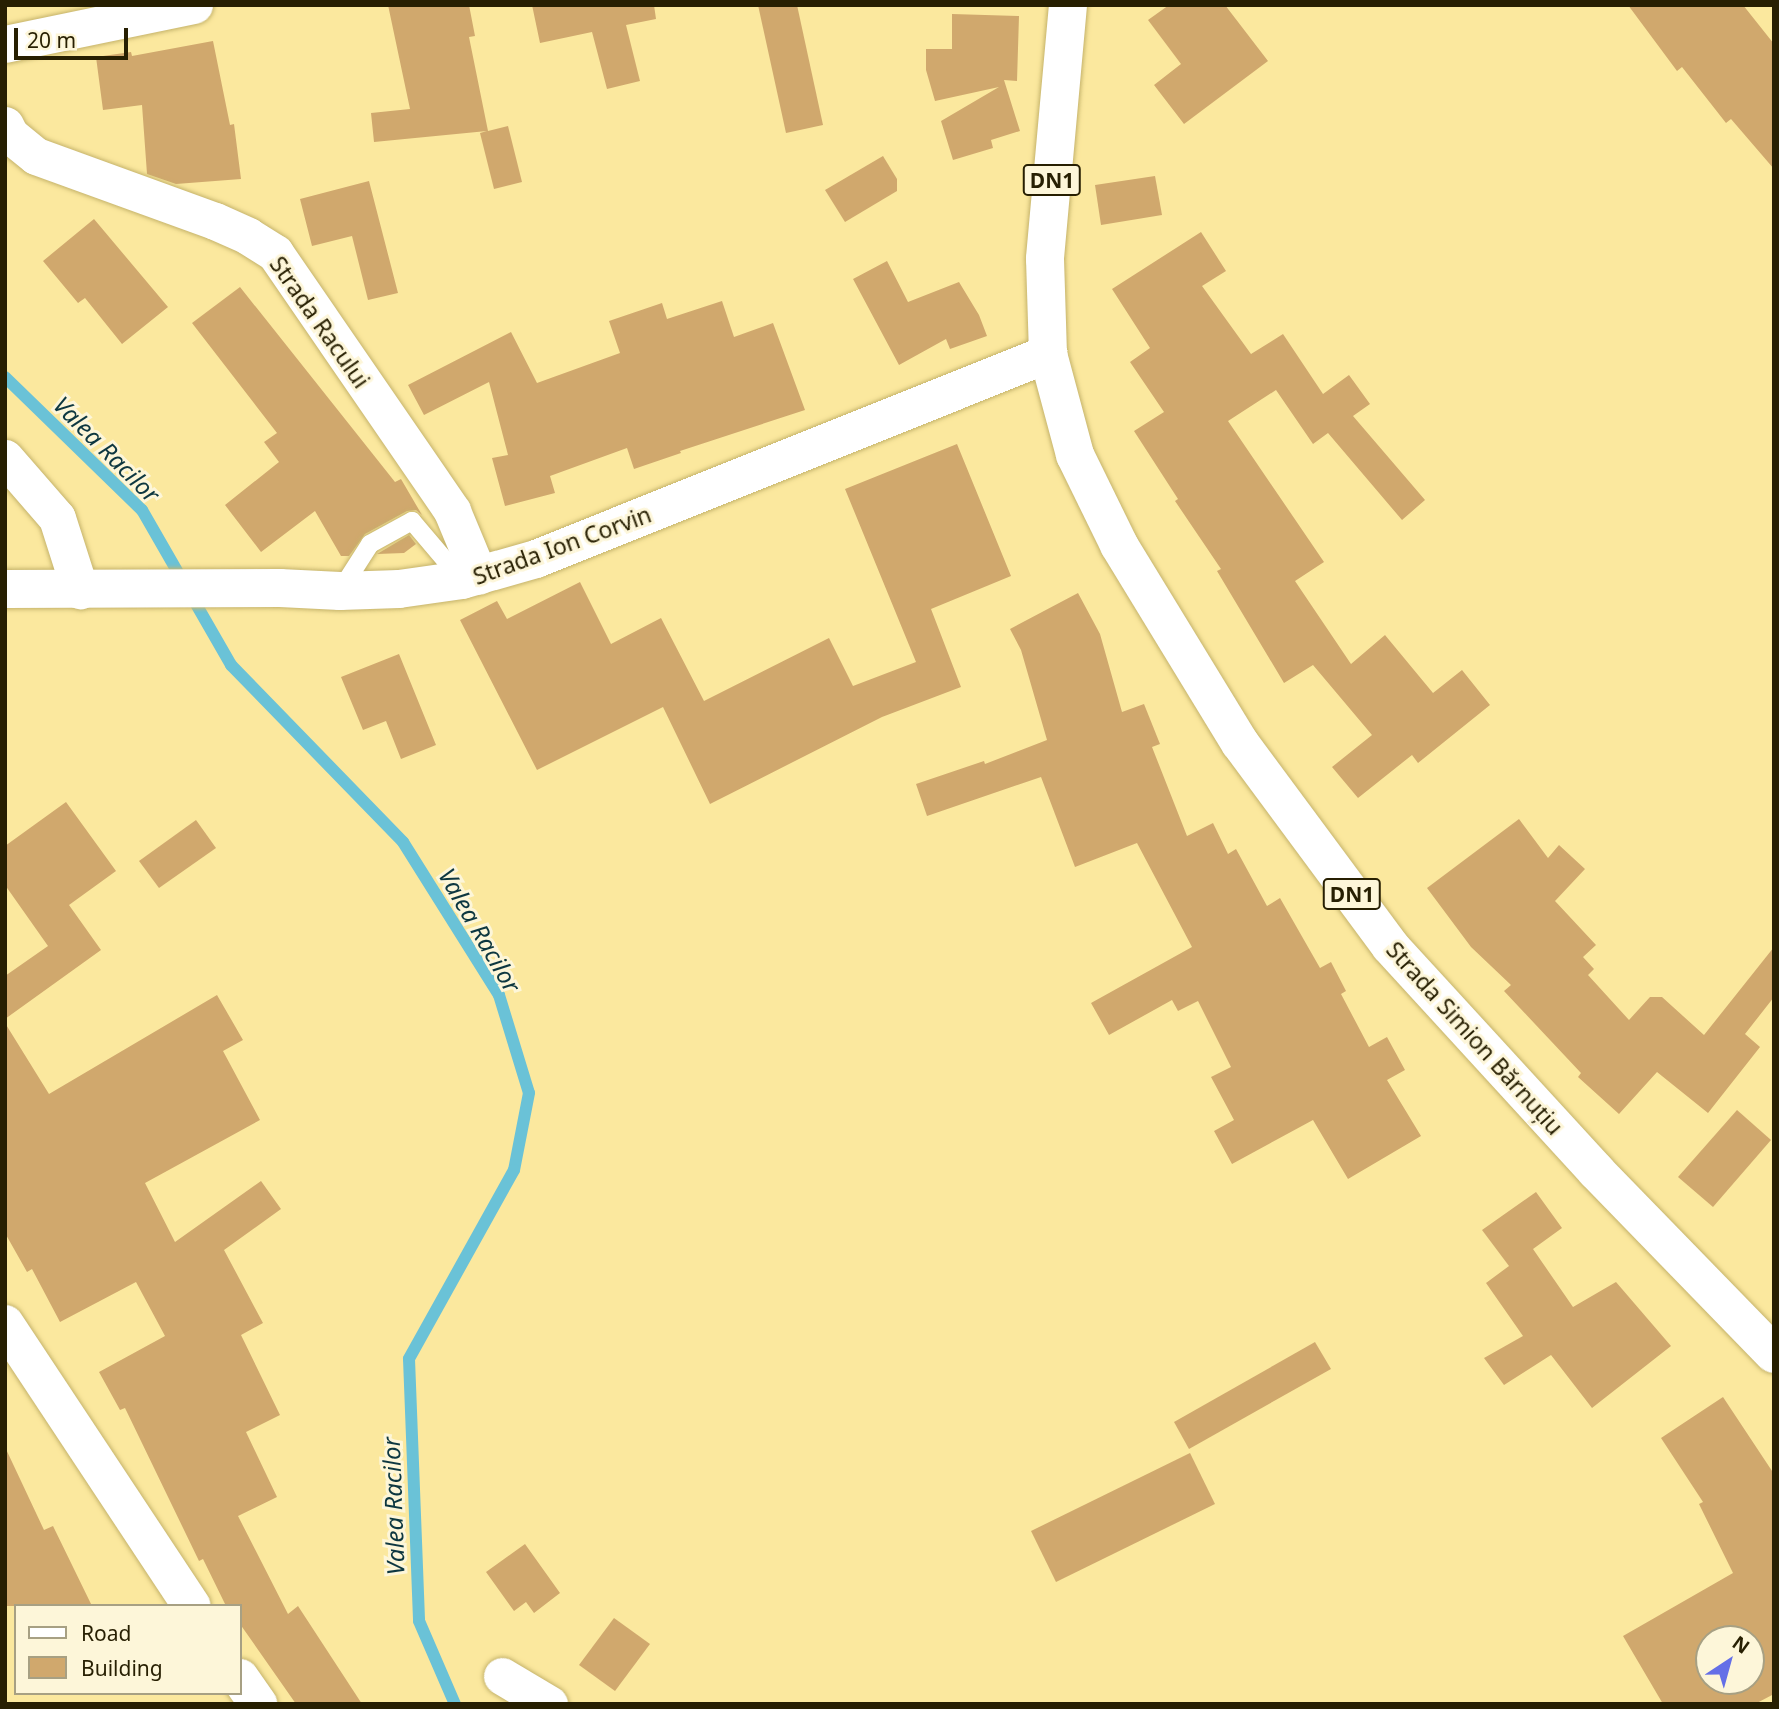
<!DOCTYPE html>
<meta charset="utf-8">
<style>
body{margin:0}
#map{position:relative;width:1779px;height:1709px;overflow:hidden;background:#fbe89e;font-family:"Noto Sans",sans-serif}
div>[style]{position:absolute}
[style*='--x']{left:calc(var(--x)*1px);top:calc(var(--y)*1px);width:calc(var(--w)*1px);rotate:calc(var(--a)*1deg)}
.stream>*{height:12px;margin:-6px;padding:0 6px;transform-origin:6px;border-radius:6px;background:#6ac2d7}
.building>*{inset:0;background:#d0a86d}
.roads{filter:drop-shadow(0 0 2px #c5b36b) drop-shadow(0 0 2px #c5b36b)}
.lane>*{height:18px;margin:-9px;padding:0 9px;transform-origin:9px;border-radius:9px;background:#fff}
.street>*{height:37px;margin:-18.5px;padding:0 18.5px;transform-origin:18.5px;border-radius:18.5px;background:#fff}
.secondary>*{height:38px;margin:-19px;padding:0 19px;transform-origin:19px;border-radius:19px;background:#fff}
.primary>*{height:38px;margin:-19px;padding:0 19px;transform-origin:19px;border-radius:19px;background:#fff}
span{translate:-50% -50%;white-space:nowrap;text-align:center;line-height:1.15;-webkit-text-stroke:6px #fdf6d9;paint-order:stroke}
.shield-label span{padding:2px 5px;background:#fdf6d9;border:2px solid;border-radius:5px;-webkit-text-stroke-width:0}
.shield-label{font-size:21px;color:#271f02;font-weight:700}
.street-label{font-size:23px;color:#271f02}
.water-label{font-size:24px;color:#0d3740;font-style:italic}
.frame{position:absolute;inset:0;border:7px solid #271f02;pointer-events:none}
.legend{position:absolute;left:14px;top:1604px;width:228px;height:91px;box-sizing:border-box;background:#fdf6d9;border:2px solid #a7a083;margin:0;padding:9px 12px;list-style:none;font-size:21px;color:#271f02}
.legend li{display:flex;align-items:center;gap:14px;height:35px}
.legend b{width:35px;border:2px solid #a7a083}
.north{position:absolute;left:1695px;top:1625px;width:70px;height:70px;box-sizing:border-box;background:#fdf6d9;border:2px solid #a7a083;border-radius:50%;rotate:36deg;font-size:19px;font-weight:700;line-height:28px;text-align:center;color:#271f02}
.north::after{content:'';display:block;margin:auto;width:24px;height:32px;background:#646fe7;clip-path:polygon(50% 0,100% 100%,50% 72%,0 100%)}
.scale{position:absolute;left:14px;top:28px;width:114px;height:32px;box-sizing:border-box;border:4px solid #271f02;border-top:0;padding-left:9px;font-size:21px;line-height:24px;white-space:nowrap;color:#271f02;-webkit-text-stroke:5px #fdf6d9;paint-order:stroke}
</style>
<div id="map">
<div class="stream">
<i style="--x:5;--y:377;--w:191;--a:44.2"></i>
<i style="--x:142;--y:510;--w:179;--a:60.1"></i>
<i style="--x:231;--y:665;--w:247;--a:45.8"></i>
<i style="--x:403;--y:842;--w:181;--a:57.9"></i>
<i style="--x:499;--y:995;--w:102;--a:73"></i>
<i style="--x:529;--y:1093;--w:78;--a:101"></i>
<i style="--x:514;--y:1170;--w:216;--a:119.1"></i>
<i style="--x:409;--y:1359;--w:262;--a:87.8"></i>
<i style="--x:419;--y:1621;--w:90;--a:66.6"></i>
</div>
<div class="building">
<i style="clip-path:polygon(388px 5px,469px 5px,475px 36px,469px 37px,488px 131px,508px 126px,522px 182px,494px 189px,480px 133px,487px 131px,374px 142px,371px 113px,410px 109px)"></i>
<i style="clip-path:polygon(532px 5px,654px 5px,656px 19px,626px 25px,640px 81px,607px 89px,592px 32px,540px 43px)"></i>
<i style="clip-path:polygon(758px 5px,797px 5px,823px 125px,786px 133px)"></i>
<i style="clip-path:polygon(1169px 5px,1225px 5px,1268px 61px,1184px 124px,1154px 85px,1181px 64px,1148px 20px)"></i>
<i style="clip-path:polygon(1628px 5px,1743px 5px,1774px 44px,1774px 169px,1731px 119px,1726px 123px,1682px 67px,1677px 71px)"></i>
<i style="clip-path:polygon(952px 14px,1019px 16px,1017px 81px,1004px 80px,1020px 131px,991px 140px,993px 148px,953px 160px,941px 121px,999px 87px,935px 101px,926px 70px,926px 49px,952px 49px)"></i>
<i style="clip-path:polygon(213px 41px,230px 125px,234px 124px,241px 179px,176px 184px,147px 174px,142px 105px,103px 110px,96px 57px,131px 52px,132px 56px)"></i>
<i style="clip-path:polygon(883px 156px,897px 179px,897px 191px,845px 222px,825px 190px)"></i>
<i style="clip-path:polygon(1155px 176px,1162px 215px,1101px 225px,1095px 185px)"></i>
<i style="clip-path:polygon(369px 181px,398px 293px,368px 300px,352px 236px,312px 246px,300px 199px)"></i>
<i style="clip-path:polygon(94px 219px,168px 307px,122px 344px,85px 298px,78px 303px,43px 261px)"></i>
<i style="clip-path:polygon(1201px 232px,1226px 271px,1202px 286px,1251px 354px,1283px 334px,1323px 394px,1349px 375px,1370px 404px,1353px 416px,1425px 500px,1402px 520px,1328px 433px,1313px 444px,1276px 390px,1228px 421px,1324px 562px,1295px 581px,1351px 664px,1385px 635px,1433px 693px,1462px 670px,1490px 705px,1418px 763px,1412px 755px,1358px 798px,1332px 767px,1372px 735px,1313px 665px,1284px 683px,1217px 571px,1221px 569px,1175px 501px,1178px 499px,1134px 431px,1164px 412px,1130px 362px,1150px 348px,1112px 289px)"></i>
<i style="clip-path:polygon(887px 261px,908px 302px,959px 282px,979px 315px,987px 336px,950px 349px,946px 339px,899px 365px,853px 279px)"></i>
<i style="clip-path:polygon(240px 287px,395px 482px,401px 479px,422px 515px,416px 510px,407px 511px,365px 534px,349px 556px,341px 556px,315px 511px,261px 552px,225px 505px,279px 462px,264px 442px,277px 433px,192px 323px)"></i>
<i style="clip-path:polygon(722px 301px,734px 337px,773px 323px,805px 410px,680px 451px,681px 453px,634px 469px,627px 448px,550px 476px,555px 493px,505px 506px,492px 458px,508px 455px,489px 382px,424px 415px,408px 385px,511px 332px,537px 383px,620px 353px,609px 321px,662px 303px,667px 319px)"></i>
<i style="clip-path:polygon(957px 444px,1011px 576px,931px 609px,961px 687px,882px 717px,710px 804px,663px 707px,537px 770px,460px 620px,497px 601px,507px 619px,580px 582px,611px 644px,661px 618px,704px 701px,829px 638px,853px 686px,916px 662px,845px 489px)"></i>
<i style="clip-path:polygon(409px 535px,416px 544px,404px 553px,377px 554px)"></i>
<i style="clip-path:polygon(1078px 593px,1100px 634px,1122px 712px,1144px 704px,1160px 744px,1152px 747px,1187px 836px,1213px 823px,1228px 854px,1236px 849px,1267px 906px,1280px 898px,1320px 968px,1331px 962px,1346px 991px,1341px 994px,1369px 1047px,1387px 1037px,1405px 1070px,1387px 1080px,1421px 1136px,1348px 1179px,1313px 1120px,1232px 1164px,1214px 1131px,1234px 1120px,1211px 1077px,1231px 1067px,1198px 1001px,1178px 1011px,1172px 1000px,1109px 1035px,1091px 1003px,1192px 947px,1137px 843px,1075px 867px,1041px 777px,927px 816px,916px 784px,984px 761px,985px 764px,1047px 740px,1021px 650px,1010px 629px)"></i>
<i style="clip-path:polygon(399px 654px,436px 745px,401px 759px,386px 721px,363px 730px,341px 677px)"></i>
<i style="clip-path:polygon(66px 802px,116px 871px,69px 905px,101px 950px,5px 1019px,5px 976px,48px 946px,5px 885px,5px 846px)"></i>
<i style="clip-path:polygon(1519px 819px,1548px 858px,1559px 845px,1585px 869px,1555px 901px,1596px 945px,1583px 957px,1594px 969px,1588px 975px,1629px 1020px,1650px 997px,1662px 997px,1704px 1035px,1774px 947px,1774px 997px,1745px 1034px,1760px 1047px,1708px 1113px,1657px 1072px,1619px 1114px,1578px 1077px,1581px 1073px,1504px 991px,1511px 985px,1471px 947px,1427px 888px)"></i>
<i style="clip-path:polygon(196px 820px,216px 848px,159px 888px,139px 861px)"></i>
<i style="clip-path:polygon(217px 995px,243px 1040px,223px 1051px,260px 1120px,145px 1183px,175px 1242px,261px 1181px,281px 1209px,224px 1250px,263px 1323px,241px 1335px,280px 1415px,246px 1432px,277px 1497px,238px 1516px,288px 1614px,298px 1606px,362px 1704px,296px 1704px,240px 1624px,240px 1606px,226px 1606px,203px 1559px,199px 1561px,125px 1408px,120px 1410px,99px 1372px,165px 1336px,136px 1282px,60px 1322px,32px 1269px,27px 1272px,5px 1233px,5px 1023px,49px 1094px)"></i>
<i style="clip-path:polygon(1737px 1110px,1771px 1140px,1713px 1207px,1678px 1177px)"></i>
<i style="clip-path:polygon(1536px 1192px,1562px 1228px,1533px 1249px,1573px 1307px,1616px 1282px,1671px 1346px,1592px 1408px,1551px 1355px,1504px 1385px,1484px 1358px,1523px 1336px,1486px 1283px,1509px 1266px,1482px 1230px)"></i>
<i style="clip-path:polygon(1315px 1342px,1331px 1369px,1189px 1449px,1174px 1422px)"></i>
<i style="clip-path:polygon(evenodd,1723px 1397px,1774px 1474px,1774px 1694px,1755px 1704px,1663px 1704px,1623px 1636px,1733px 1573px,1699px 1504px,1703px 1502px,1661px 1438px,1723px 1397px,1709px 1639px,1751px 1639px,1751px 1681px,1709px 1681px,1709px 1639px)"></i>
<i style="clip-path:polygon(5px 1447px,44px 1530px,53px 1526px,92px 1606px,5px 1606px)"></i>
<i style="clip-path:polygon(1190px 1453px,1215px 1504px,1056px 1582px,1031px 1531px)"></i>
<i style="clip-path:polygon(525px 1544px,560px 1593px,534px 1613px,526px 1602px,514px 1611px,486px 1572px)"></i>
<i style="clip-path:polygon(614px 1618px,650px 1644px,615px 1691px,579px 1665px)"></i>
</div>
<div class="roads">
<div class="lane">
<i style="--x:340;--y:591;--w:56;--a:-57.4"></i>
<i style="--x:370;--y:544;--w:48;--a:-28.7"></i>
<i style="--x:412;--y:521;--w:77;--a:49.7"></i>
</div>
<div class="street">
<i style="--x:5;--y:44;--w:193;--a:-11.7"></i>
<i style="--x:5;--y:125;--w:11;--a:63"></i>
<i style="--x:10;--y:135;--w:33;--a:39"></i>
<i style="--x:36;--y:156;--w:190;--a:20"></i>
<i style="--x:215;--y:221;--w:36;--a:24"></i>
<i style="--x:248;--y:236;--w:32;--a:32"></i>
<i style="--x:275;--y:253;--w:313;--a:55.5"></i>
<i style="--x:452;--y:511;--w:70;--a:67.4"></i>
<i style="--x:5;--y:458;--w:79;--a:49.1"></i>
<i style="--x:57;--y:518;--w:76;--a:72.3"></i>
<i style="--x:502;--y:1676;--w:55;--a:30.8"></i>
</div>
<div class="secondary">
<i style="--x:5;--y:589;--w:275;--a:-0.2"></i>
<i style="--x:280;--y:588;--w:60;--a:2.9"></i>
<i style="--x:340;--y:591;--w:59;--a:-1.9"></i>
<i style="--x:399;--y:589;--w:64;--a:-8.1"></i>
<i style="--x:462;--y:580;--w:77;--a:-15.8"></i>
<i style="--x:536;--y:559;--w:552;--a:-21.82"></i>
<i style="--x:5;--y:1324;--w:338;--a:56.5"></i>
<i style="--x:240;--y:1678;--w:32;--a:55"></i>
</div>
<div class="primary">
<i style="--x:1068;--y:5;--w:255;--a:95.2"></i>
<i style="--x:1045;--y:259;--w:95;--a:88.2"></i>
<i style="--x:1048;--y:354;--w:105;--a:75"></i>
<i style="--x:1075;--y:455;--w:100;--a:63.9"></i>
<i style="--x:1119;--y:545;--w:232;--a:58.6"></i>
<i style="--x:1240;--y:743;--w:252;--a:53.5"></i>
<i style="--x:1390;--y:946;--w:305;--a:47.5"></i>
<i style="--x:1596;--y:1171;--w:255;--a:45.8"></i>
</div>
</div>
<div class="shield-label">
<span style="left:1052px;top:180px">DN1</span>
<span style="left:1352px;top:894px">DN1</span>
</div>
<div class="street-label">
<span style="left:320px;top:322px;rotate:55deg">Strada Racului</span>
<span style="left:562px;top:545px;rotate:-20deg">Strada Ion Corvin</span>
<span style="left:1475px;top:1038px;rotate:48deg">Strada Simion Bărnuțiu</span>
</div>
<div class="water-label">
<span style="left:107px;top:449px;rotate:45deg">Valea Racilor</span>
<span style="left:480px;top:930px;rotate:60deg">Valea Racilor</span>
<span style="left:393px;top:1506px;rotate:-92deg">Valea Racilor</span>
</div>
<div class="frame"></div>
<ul class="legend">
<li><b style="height:9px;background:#fff"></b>Road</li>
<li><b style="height:19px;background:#d0a86d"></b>Building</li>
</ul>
<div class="north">N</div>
<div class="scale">20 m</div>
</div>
